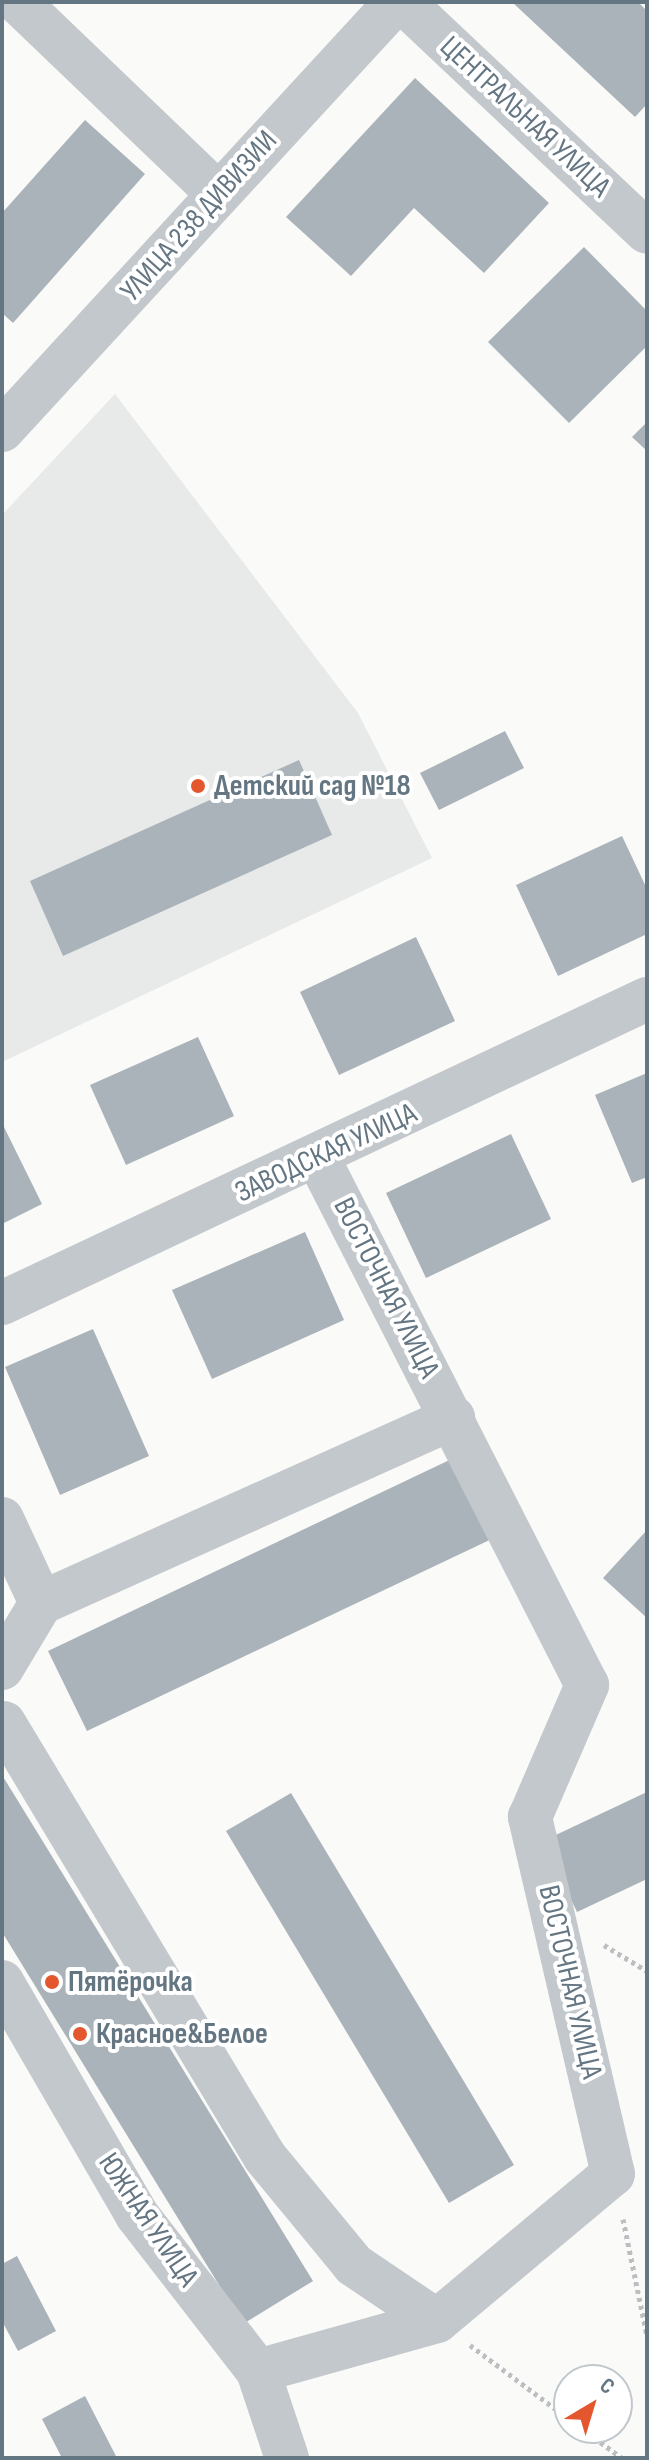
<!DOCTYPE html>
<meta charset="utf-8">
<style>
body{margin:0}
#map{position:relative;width:649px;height:2460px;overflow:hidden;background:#fafaf8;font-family:"Sofia Sans Condensed",sans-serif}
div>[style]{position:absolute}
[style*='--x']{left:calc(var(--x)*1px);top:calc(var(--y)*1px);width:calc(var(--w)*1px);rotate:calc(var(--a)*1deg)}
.built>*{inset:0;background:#e8e9e9}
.building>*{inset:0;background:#aab3b9}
.path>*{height:5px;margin-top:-2.5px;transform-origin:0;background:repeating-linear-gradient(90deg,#bbbfc2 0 4px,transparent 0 8px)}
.minor>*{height:44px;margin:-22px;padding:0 22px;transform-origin:22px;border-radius:22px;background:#c3c8cc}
.dots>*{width:22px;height:22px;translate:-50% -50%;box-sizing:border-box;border:4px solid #fff;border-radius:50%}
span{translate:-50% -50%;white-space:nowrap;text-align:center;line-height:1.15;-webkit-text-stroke:8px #fff;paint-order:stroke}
.street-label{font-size:30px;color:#657683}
.poi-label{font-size:30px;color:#657683;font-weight:700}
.left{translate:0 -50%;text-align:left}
.frame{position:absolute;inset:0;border:4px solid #657683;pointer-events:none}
.north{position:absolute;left:553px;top:2364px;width:80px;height:80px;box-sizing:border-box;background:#fff;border:2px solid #c1c8cd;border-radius:50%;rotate:38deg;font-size:22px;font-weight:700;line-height:32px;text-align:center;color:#657683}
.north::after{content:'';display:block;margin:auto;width:28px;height:36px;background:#e4572e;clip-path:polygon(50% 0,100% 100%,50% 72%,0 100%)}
</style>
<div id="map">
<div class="built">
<i style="clip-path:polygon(115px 394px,358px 713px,432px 858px,2px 1062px,2px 515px)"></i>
</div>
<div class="building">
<i style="clip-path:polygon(512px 2px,638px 2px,647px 11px,647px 104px,635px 117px)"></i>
<i style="clip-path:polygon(415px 78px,549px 203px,484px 273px,414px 208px,351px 276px,286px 217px)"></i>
<i style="clip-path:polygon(85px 120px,145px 174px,13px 323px,2px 313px,2px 213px)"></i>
<i style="clip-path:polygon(584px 247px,647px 311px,647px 346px,569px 423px,488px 342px)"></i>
<i style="clip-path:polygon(647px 422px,647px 451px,632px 437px)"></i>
<i style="clip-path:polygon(505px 731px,524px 768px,439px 810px,420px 773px)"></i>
<i style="clip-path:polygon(299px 760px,332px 835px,63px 956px,30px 881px)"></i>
<i style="clip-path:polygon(622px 836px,647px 889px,647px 934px,558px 976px,516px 885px)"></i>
<i style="clip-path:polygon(416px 937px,455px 1021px,339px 1075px,300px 992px)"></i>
<i style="clip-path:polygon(198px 1037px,234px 1116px,126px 1165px,90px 1085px)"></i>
<i style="clip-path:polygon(647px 1073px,647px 1177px,632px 1183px,595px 1095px)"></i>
<i style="clip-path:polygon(2px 1123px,42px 1204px,2px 1224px)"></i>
<i style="clip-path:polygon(511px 1134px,551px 1219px,426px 1278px,386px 1193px)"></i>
<i style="clip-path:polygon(305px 1232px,344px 1320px,212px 1379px,172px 1290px)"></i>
<i style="clip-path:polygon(93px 1329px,149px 1456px,60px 1495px,5px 1367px)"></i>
<i style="clip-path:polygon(460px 1455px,498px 1536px,87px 1731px,48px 1651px)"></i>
<i style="clip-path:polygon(647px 1530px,647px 1618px,603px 1578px)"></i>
<i style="clip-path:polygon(2px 1775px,313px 2281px,243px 2324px,2px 1932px)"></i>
<i style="clip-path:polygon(647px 1792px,647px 1879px,577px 1912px,543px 1841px)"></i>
<i style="clip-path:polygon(291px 1793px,514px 2165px,449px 2203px,226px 1831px)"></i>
<i style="clip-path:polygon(17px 2256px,56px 2331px,18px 2351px,2px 2321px,2px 2264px)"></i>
<i style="clip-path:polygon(85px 2396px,117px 2458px,62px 2458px,42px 2419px)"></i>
</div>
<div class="path">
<i style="--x:604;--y:1945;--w:50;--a:31.2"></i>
<i style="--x:623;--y:2219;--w:119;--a:78.4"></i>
<i style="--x:470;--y:2345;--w:124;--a:36.8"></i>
<i style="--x:581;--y:2428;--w:51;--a:36.2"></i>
</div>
<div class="minor">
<i style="--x:18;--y:2;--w:277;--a:43.8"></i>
<i style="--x:403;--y:2;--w:335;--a:43.3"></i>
<i style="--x:2;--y:430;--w:582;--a:-47.37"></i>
<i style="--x:2;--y:1303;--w:713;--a:-25.24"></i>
<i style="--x:2;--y:1519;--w:93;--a:65.1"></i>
<i style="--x:41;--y:1603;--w:76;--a:121"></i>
<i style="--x:41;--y:1603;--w:452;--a:-24.2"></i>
<i style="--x:4;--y:1723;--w:506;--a:58.98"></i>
<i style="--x:265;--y:2157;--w:140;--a:50.5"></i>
<i style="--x:354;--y:2265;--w:100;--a:34"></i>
<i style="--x:2;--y:1982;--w:269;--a:59.9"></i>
<i style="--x:137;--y:2215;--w:197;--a:52.2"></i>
<i style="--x:258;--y:2371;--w:92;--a:71.6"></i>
<i style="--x:258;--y:2371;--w:186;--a:-15.6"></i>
<i style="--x:437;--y:2321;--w:229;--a:-39.9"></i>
<i style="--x:613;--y:2174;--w:367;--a:-103.1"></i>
<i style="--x:530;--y:1817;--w:144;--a:-66.6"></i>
<i style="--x:587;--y:1685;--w:592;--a:-117.04"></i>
</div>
<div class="dots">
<i style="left:198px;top:786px;background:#e4572e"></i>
<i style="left:52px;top:1982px;background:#e4572e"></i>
<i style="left:80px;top:2034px;background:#e4572e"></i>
</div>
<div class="street-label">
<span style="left:525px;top:117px;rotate:43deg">ЦЕНТРАЛЬНАЯ УЛИЦА</span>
<span style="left:199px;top:216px;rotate:-48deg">УЛИЦА 238 ДИВИЗИИ</span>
<span style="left:326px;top:1153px;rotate:-25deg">ЗАВОДСКАЯ УЛИЦА</span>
<span style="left:386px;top:1288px;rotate:63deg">ВОСТОЧНАЯ УЛИЦА</span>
<span style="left:570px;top:1982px;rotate:77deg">ВОСТОЧНАЯ УЛИЦА</span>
<span style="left:148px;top:2220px;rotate:56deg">ЮЖНАЯ УЛИЦА</span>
</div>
<div class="poi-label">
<span class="left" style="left:214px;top:786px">Детский сад №18</span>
<span class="left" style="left:68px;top:1982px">Пятёрочка</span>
<span class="left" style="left:96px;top:2034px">Красное&amp;Белое</span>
</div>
<div class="frame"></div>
<div class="north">С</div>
</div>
